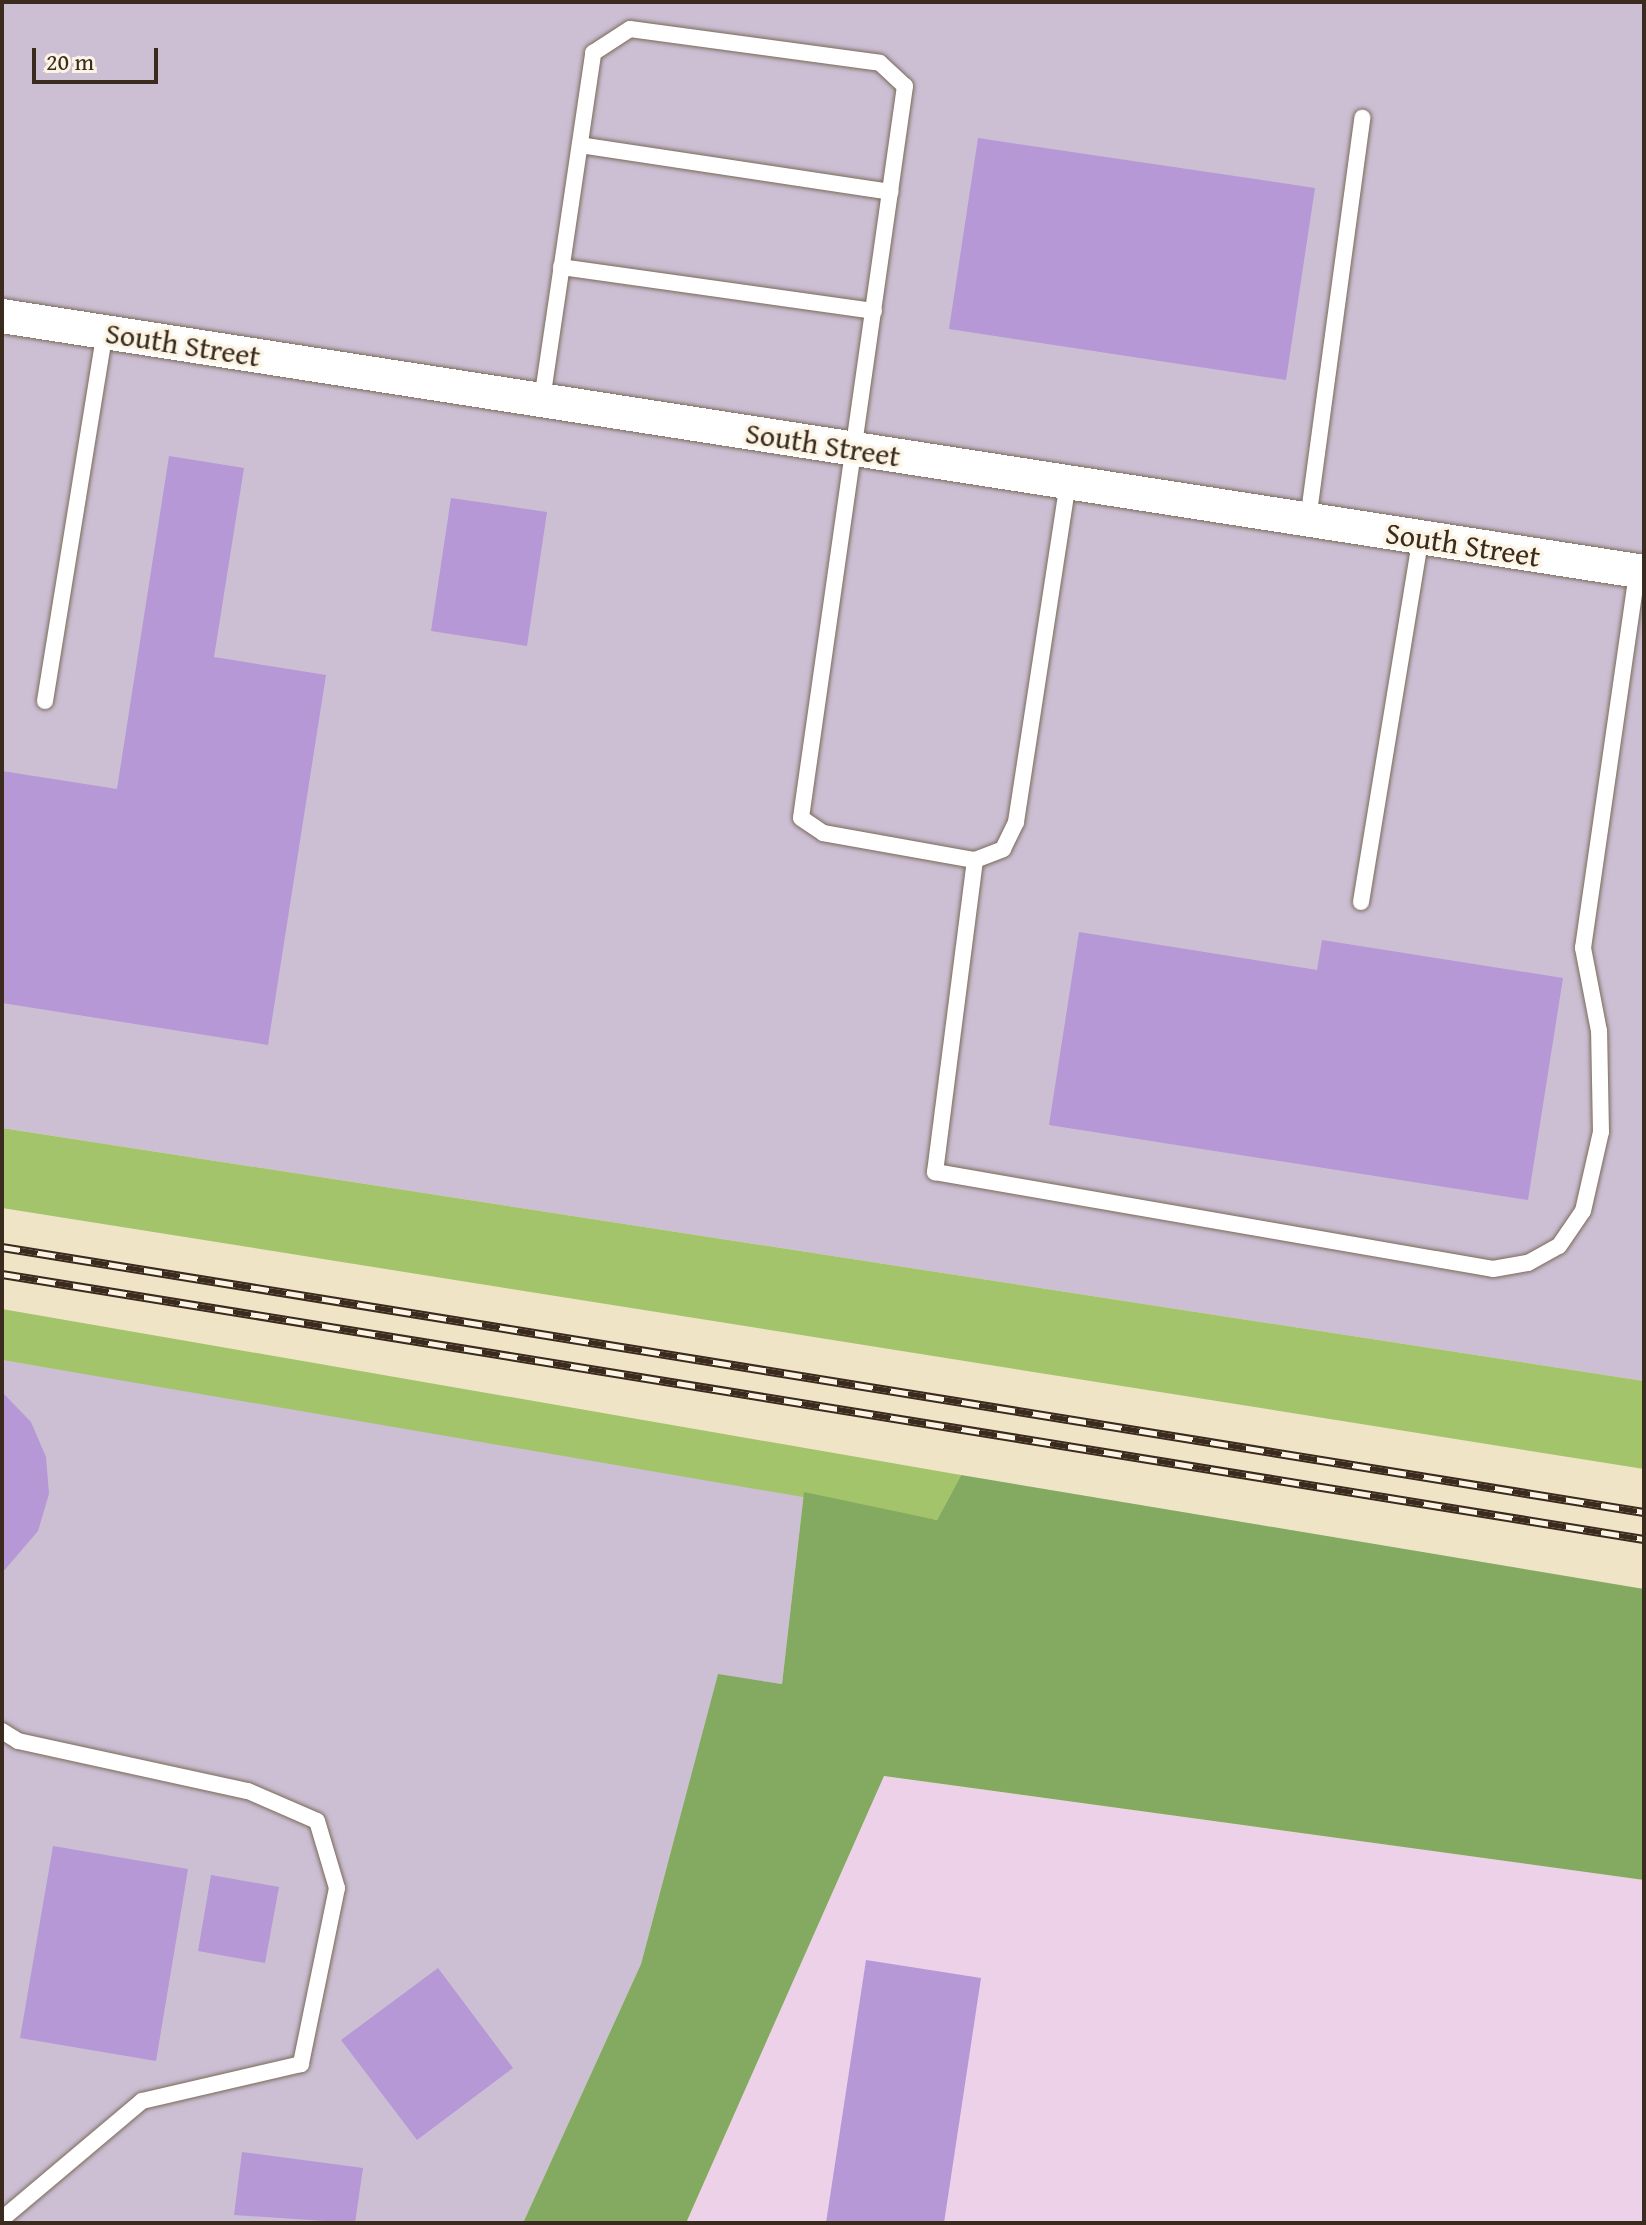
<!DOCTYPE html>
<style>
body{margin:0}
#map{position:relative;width:1646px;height:2225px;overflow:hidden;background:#efe5c6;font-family:"Gentium Book Plus",serif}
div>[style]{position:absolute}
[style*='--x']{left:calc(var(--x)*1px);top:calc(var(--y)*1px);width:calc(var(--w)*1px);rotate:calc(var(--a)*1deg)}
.built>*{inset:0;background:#edd1e9}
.industrial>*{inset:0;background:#ccbfd4}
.green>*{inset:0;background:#a4c46c}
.forest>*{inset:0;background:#83aa60}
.building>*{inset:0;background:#b598d5}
.roads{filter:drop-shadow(0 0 2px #7a6b59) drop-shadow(0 0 2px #7a6b59)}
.lane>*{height:16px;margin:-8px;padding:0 8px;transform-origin:8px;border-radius:8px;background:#fff}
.street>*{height:34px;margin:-17px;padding:0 17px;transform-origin:17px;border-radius:17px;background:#fff}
.rail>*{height:9px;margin-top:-4.5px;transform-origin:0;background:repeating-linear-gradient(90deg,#fcf5e5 0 18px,#3b2a1e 0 36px);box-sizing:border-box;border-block:2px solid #3b2a1e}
span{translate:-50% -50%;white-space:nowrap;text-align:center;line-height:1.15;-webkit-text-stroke:7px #fcf5e5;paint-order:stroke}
.street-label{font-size:30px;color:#3b2a1e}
.frame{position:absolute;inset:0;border:4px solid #3b2a1e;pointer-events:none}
.scale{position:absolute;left:32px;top:48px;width:126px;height:36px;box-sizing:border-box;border:4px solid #3b2a1e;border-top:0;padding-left:10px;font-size:24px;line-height:28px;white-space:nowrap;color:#3b2a1e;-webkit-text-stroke:6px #fcf5e5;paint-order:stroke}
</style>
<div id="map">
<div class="built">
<i style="clip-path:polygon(883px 1776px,1644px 1880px,1644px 2223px,686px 2223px)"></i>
</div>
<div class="industrial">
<i style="clip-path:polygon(2px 2px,1644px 2px,1644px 1381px,2px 1128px)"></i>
<i style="clip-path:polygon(2px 1360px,804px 1492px,782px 1684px,718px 1675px,641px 1964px,523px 2223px,2px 2223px)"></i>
</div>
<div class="green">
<i style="clip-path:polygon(2px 1128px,1644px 1381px,1644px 1469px,2px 1208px)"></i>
<i style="clip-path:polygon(2px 1309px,961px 1475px,937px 1520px,2px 1360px)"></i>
</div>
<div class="forest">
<i style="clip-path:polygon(961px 1475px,1644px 1589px,1644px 1880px,884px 1776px,686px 2223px,523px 2223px,641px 1964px,718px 1674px,782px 1684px,804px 1492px,937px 1520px)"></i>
</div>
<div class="building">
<i style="clip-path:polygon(978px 138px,1315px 188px,1286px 380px,949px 329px)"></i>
<i style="clip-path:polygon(169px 456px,244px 468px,214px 657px,326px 675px,268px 1045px,2px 1003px,2px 771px,117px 789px)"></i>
<i style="clip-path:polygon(451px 498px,547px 512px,527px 646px,431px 631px)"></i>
<i style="clip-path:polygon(1079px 932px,1317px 970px,1322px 940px,1563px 978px,1528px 1200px,1049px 1125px)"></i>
<i style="clip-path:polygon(2px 1392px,31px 1422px,46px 1457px,49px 1494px,38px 1531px,2px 1573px)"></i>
<i style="clip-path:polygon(53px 1846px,188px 1869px,156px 2061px,20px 2038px)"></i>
<i style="clip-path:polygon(211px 1875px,279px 1887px,265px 1963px,198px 1951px)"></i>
<i style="clip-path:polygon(866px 1960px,981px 1978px,944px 2223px,826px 2223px)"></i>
<i style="clip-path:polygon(438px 1968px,513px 2068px,417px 2140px,341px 2040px)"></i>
<i style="clip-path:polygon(242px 2152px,363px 2168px,355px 2223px,234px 2215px)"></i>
</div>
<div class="roads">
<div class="lane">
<i style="--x:580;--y:145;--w:314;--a:8.6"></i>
<i style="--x:561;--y:267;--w:316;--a:8"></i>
<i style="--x:542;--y:400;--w:351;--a:-81.6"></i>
<i style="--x:593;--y:53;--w:44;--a:-33"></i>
<i style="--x:630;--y:29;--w:252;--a:7.7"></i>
<i style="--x:880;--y:63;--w:34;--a:43"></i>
<i style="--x:905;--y:86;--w:739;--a:98.09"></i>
<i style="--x:801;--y:818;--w:27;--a:34"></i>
<i style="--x:823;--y:833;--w:154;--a:10.1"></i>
<i style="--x:975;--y:860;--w:30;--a:-21"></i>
<i style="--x:1003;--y:849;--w:30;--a:-64"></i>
<i style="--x:1016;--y:822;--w:344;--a:-81.3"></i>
<i style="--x:1308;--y:520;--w:406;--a:-82.3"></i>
<i style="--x:45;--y:701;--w:374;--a:-80.8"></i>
<i style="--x:975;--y:860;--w:315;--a:97.3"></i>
<i style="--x:935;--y:1172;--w:566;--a:9.86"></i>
<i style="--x:1493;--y:1269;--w:36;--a:-10"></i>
<i style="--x:1528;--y:1263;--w:35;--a:-29"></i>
<i style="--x:1559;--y:1246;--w:42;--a:-55.6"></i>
<i style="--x:1583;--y:1211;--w:81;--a:-77.2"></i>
<i style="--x:1601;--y:1132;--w:101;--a:-91.1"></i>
<i style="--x:1599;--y:1031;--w:85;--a:-100.9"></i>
<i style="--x:1583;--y:948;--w:381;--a:-81.8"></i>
<i style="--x:1361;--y:902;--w:370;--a:-80.7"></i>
<i style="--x:2;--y:1731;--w:19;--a:32"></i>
<i style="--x:18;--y:1741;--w:235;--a:12.3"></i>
<i style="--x:248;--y:1791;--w:75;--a:23.5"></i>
<i style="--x:317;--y:1821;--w:70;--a:73.4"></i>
<i style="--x:337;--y:1888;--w:180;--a:101.6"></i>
<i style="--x:301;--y:2064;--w:163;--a:166.9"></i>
<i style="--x:142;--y:2101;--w:183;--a:139.9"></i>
</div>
<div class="street">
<i style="--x:2;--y:316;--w:1662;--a:8.86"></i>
</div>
</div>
<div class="rail">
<i style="--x:2;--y:1247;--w:1663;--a:9.17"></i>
<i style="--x:2;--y:1274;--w:1663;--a:9.17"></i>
</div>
<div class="street-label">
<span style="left:183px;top:344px;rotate:9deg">South Street</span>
<span style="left:823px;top:444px;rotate:9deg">South Street</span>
<span style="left:1463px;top:544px;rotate:9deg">South Street</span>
</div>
<div class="frame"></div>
<div class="scale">20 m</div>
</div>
